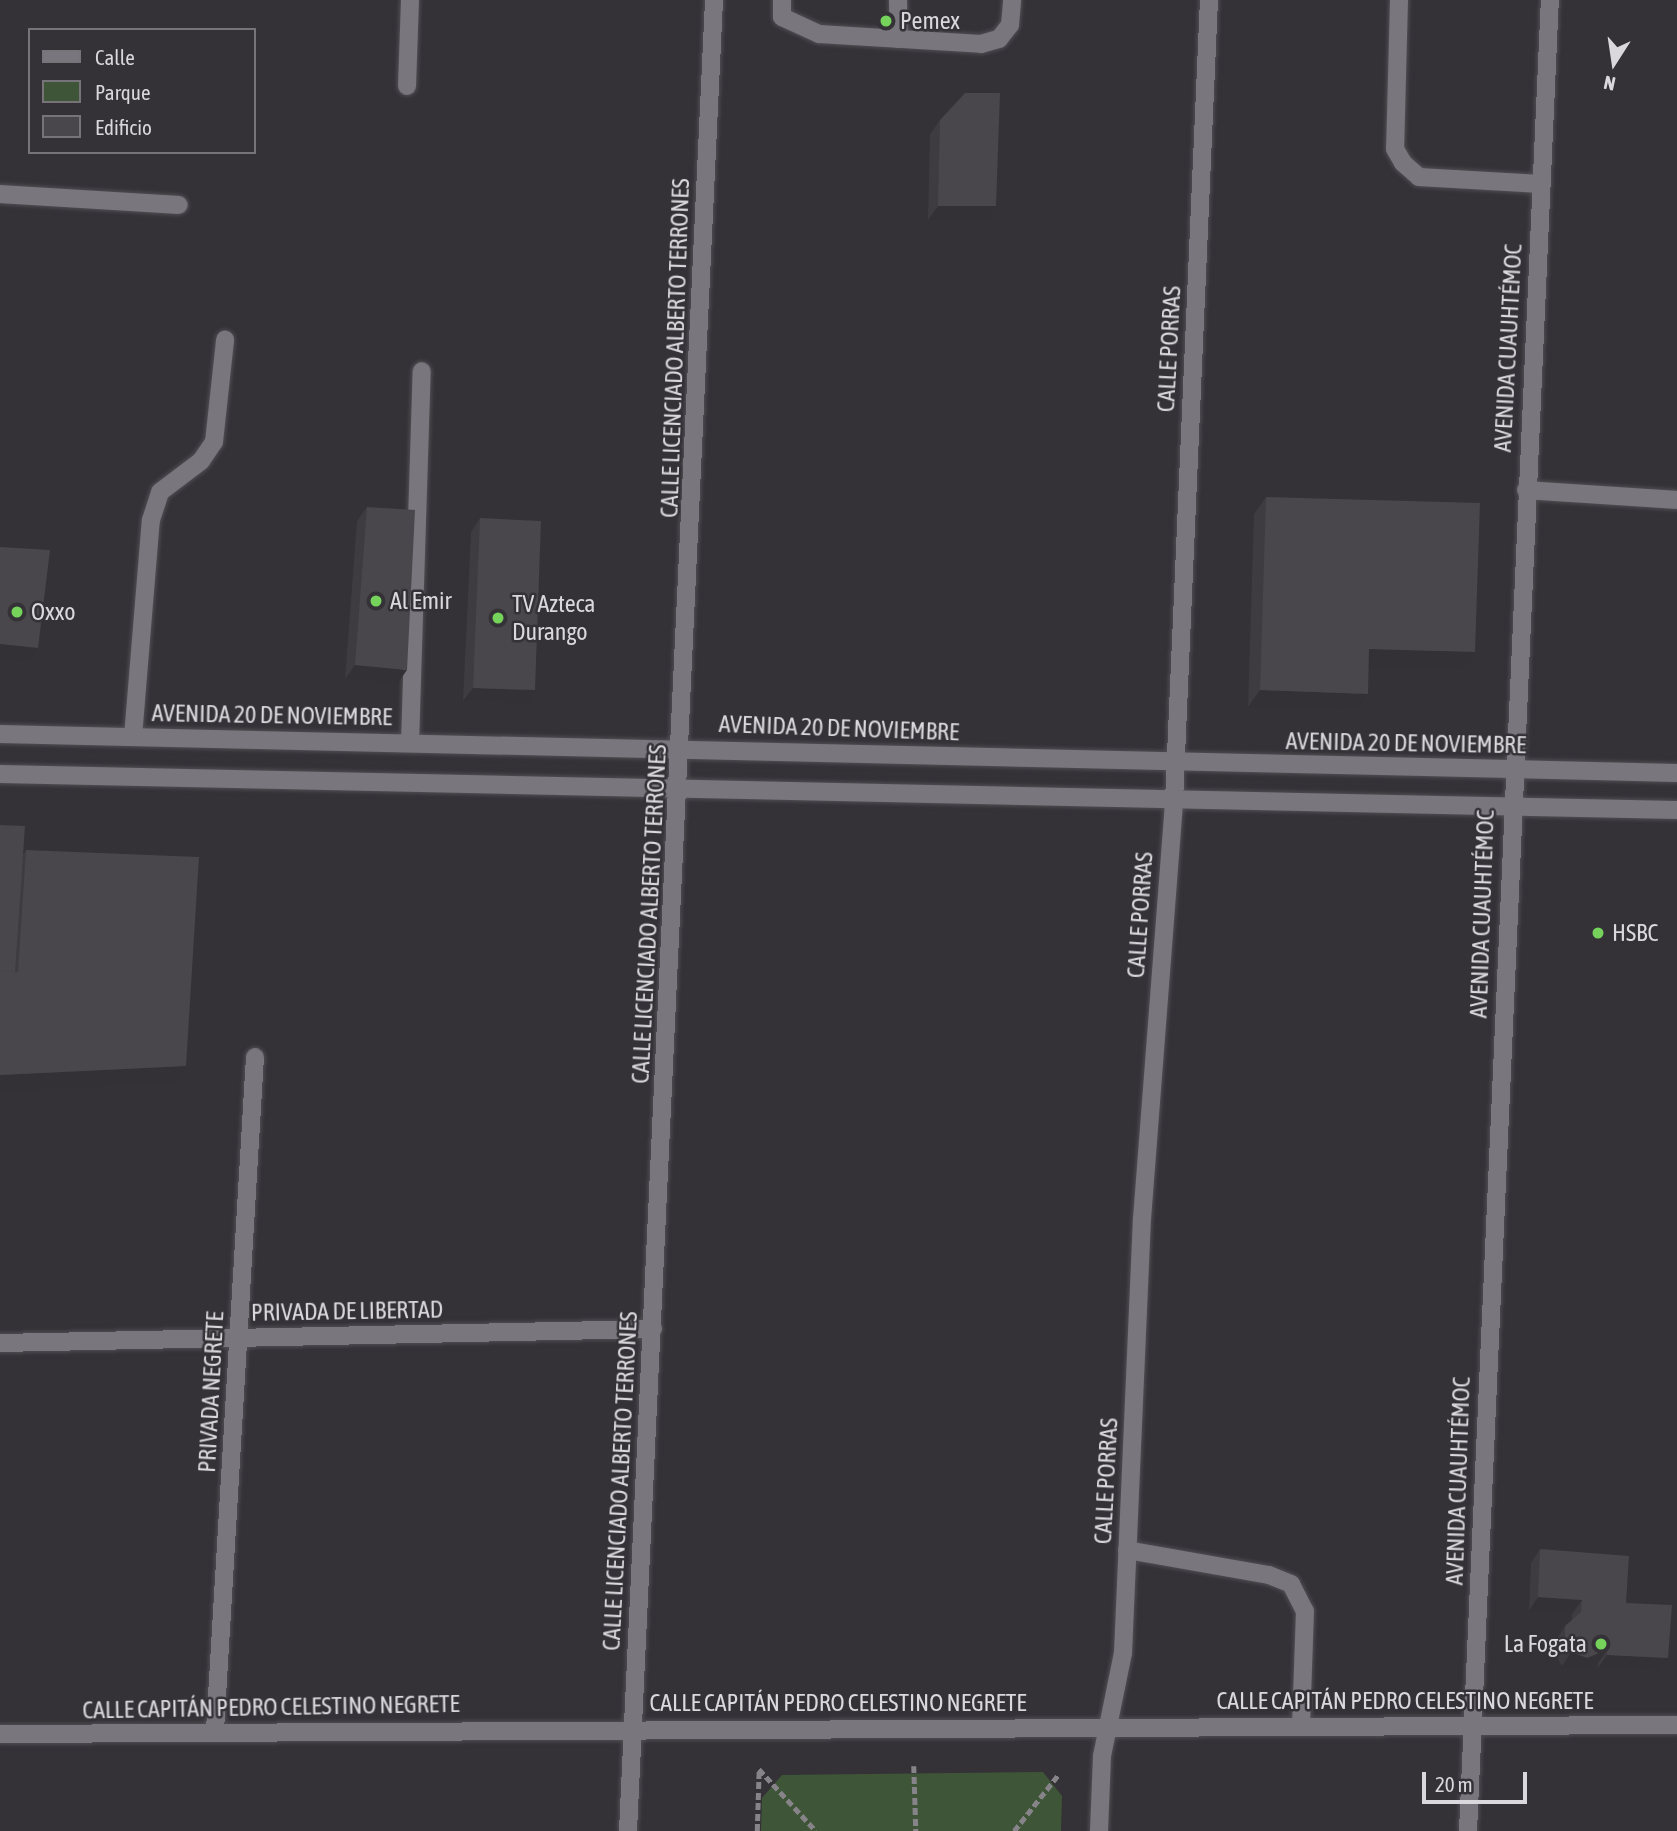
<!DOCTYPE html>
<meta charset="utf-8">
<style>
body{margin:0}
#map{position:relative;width:1677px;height:1831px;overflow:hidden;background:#343137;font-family:"Asap Condensed",sans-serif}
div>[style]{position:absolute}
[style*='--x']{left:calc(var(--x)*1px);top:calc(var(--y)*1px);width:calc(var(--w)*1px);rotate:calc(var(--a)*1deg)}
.green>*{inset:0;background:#3f5538}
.path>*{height:4.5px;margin-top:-2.25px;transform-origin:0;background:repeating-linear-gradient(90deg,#868489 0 7px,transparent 0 10.5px)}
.roads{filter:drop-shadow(0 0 2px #514e53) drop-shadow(0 0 2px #514e53)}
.lane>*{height:18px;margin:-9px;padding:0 9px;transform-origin:9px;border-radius:9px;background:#7a767d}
.street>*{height:18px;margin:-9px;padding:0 9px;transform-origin:9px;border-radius:9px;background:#7a767d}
.secondary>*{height:18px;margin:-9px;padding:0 9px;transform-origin:9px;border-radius:9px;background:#7a767d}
.wall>*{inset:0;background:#3f3c41}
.shaded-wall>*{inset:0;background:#333135}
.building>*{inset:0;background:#49464c}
.dots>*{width:19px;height:19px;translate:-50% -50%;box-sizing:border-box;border:4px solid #343137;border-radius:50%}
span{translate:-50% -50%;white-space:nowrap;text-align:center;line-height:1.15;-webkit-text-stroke:5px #343137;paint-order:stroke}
.poi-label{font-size:24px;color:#dad8dc}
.left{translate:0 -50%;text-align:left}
.right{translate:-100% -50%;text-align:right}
.street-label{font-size:24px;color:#dad8dc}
.legend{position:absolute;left:28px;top:28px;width:228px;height:126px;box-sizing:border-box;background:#343137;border:2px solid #767479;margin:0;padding:9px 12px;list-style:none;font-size:21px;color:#dad8dc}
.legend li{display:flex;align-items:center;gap:14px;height:35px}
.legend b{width:35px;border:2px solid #767479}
.north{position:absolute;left:1579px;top:28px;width:70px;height:70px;-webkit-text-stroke:5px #343137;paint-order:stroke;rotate:192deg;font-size:19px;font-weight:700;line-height:28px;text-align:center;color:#dad8dc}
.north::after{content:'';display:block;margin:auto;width:24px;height:32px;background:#dad8dc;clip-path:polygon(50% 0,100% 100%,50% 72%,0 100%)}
.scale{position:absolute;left:1422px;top:1772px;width:105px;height:32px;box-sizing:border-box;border:4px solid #dad8dc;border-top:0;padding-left:9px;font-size:21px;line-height:24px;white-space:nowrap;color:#dad8dc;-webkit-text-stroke:5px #343137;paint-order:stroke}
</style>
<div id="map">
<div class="green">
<i style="clip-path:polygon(1043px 1772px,1062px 1796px,1061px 1831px,761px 1831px,762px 1798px,782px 1775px)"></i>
</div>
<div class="path">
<i style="--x:914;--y:1766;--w:65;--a:88.2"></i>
<i style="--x:759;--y:1769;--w:84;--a:47.4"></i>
<i style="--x:757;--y:1831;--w:62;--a:-88.2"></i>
<i style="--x:1014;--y:1831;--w:71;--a:-51.8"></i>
</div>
<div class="roads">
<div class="lane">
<i style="--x:782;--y:0;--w:17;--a:90"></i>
<i style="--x:782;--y:17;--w:41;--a:24.7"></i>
<i style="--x:819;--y:34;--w:162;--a:3.5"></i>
<i style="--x:981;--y:44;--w:19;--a:-16"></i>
<i style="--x:999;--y:39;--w:18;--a:-52"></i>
<i style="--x:1010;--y:25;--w:25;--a:-85"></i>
<i style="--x:898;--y:0;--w:39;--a:89"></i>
<i style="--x:1399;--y:0;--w:149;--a:91.5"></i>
<i style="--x:1395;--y:149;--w:16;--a:60"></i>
<i style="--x:1403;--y:163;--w:21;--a:41"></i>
<i style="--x:1419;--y:177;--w:122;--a:3.3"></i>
<i style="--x:407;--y:86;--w:86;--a:-88"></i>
<i style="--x:0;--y:194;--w:179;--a:3.5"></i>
<i style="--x:1526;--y:490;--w:151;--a:3.8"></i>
<i style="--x:133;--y:737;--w:218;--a:-85.3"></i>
<i style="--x:151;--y:520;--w:29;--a:-72"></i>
<i style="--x:160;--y:492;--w:51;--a:-37.1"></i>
<i style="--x:201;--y:461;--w:23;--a:-56"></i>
<i style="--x:214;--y:442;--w:103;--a:-83.8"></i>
<i style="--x:410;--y:743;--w:372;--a:-88.2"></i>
<i style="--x:1127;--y:1550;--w:144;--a:10"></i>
<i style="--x:1269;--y:1575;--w:24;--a:22"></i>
<i style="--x:1291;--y:1584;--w:30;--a:63"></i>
<i style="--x:1305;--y:1611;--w:115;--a:92"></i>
</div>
<div class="street">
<i style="--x:0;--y:1343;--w:653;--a:-1.23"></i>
<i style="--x:215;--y:1730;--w:674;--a:-86.6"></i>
<i style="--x:628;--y:1831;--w:1833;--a:-87.31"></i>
<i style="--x:1099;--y:1831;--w:75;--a:-87.7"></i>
<i style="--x:1102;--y:1756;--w:105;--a:-78.5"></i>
<i style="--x:1123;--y:1653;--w:434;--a:-87.5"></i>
<i style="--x:1142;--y:1219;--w:419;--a:-85.6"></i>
<i style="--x:1174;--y:801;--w:802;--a:-87.5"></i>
</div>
<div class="secondary">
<i style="--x:0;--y:734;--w:1677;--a:1.33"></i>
<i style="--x:0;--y:774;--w:1677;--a:1.23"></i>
<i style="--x:0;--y:1734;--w:1677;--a:-0.31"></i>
<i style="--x:1468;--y:1831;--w:1833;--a:-87.44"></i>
</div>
</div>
<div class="wall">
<i style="clip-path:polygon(940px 120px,986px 220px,928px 220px,930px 134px)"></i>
<i style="clip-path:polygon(1266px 497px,1463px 670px,1369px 667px,1355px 711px,1248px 707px,1254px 514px)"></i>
<i style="clip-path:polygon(367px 507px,397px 684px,345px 679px,357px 521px)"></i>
<i style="clip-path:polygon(480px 518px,526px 704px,463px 701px,471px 532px)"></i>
<i style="clip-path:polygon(0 825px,23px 854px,26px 850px,186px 1066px,174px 1083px,0 1092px)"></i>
<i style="clip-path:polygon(1540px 1549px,1626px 1603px,1668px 1658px,1659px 1671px,1597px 1669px,1598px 1663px,1577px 1672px,1562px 1666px,1556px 1656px,1556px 1640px,1565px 1626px,1572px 1620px,1572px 1614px,1529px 1611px,1531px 1563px)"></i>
</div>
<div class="shaded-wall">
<i style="clip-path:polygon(938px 206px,996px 206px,986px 220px,928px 220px)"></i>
<i style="clip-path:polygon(0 644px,38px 648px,28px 662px,0 659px)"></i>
<i style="clip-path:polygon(1369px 649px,1475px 652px,1463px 670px,1357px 667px)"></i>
<i style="clip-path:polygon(355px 665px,407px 670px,397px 684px,345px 679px)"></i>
<i style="clip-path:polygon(473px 688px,535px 690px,526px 704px,463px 701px)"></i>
<i style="clip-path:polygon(1260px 690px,1368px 694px,1355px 711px,1248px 707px)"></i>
<i style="clip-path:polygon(186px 1066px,174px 1083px,0 1092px,0 1075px)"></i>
<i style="clip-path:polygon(1538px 1597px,1582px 1600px,1572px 1614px,1529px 1611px)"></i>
<i style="clip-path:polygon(1607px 1650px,1598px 1663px,1577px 1672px,1562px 1666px,1571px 1652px)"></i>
<i style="clip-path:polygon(1607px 1655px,1668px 1658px,1659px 1671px,1597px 1669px)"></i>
</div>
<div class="building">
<i style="clip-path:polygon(965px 93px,1000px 93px,996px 206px,938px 206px,940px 120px)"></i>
<i style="clip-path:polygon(1266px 497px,1480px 503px,1475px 652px,1369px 649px,1368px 694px,1260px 690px)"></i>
<i style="clip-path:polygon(367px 507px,415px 510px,407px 670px,355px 665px)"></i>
<i style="clip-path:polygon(480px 518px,541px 521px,535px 690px,473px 688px)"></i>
<i style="clip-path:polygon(0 547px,50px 550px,38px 648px,0 644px)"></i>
<i style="clip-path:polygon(0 825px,25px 826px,15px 972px,0 971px)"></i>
<i style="clip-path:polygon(26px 850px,199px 857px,186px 1066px,0 1075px,0 971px,18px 972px)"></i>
<i style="clip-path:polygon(1540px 1549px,1629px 1556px,1626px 1603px,1672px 1605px,1668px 1658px,1607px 1655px,1607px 1650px,1587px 1658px,1571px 1652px,1565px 1642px,1565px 1626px,1581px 1612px,1582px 1600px,1538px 1597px)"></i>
</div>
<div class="dots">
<i style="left:886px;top:21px;background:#75d25a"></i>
<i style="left:376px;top:601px;background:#75d25a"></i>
<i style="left:17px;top:612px;background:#75d25a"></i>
<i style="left:498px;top:618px;background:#75d25a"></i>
<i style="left:1598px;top:933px;background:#75d25a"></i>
<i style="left:1601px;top:1644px;background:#75d25a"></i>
</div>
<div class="poi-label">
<span class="left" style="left:900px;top:21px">Pemex</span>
<span class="left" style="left:390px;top:601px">Al Emir</span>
<span class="left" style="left:512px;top:618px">TV Azteca<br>Durango</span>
<span class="left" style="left:31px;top:612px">Oxxo</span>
<span class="left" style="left:1612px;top:933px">HSBC</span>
<span class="right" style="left:1587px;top:1644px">La Fogata</span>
</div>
<div class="street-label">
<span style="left:675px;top:348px;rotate:-88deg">CALLE LICENCIADO ALBERTO TERRONES</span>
<span style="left:1508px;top:348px;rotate:-87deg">AVENIDA CUAUHTÉMOC</span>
<span style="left:1169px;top:349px;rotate:-87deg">CALLE PORRAS</span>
<span style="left:272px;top:715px;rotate:1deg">AVENIDA 20 DE NOVIEMBRE</span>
<span style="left:839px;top:728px;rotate:2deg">AVENIDA 20 DE NOVIEMBRE</span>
<span style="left:1406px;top:743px;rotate:1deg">AVENIDA 20 DE NOVIEMBRE</span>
<span style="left:649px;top:914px;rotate:-87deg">CALLE LICENCIADO ALBERTO TERRONES</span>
<span style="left:1482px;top:914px;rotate:-88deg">AVENIDA CUAUHTÉMOC</span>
<span style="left:1140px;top:915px;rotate:-86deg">CALLE PORRAS</span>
<span style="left:347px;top:1311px;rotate:-1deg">PRIVADA DE LIBERTAD</span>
<span style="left:211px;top:1392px;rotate:-87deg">PRIVADA NEGRETE</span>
<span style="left:620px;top:1481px;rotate:-87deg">CALLE LICENCIADO ALBERTO TERRONES</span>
<span style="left:1106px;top:1481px;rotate:-87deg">CALLE PORRAS</span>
<span style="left:1458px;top:1481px;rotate:-88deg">AVENIDA CUAUHTÉMOC</span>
<span style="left:1405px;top:1701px">CALLE CAPITÁN PEDRO CELESTINO NEGRETE</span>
<span style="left:838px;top:1703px">CALLE CAPITÁN PEDRO CELESTINO NEGRETE</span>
<span style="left:271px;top:1707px;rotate:-1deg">CALLE CAPITÁN PEDRO CELESTINO NEGRETE</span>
</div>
<ul class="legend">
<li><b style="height:9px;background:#7a767d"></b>Calle</li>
<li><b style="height:19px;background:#3f5538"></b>Parque</li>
<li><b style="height:19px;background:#49464c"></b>Edificio</li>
</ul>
<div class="north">N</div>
<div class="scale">20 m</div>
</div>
